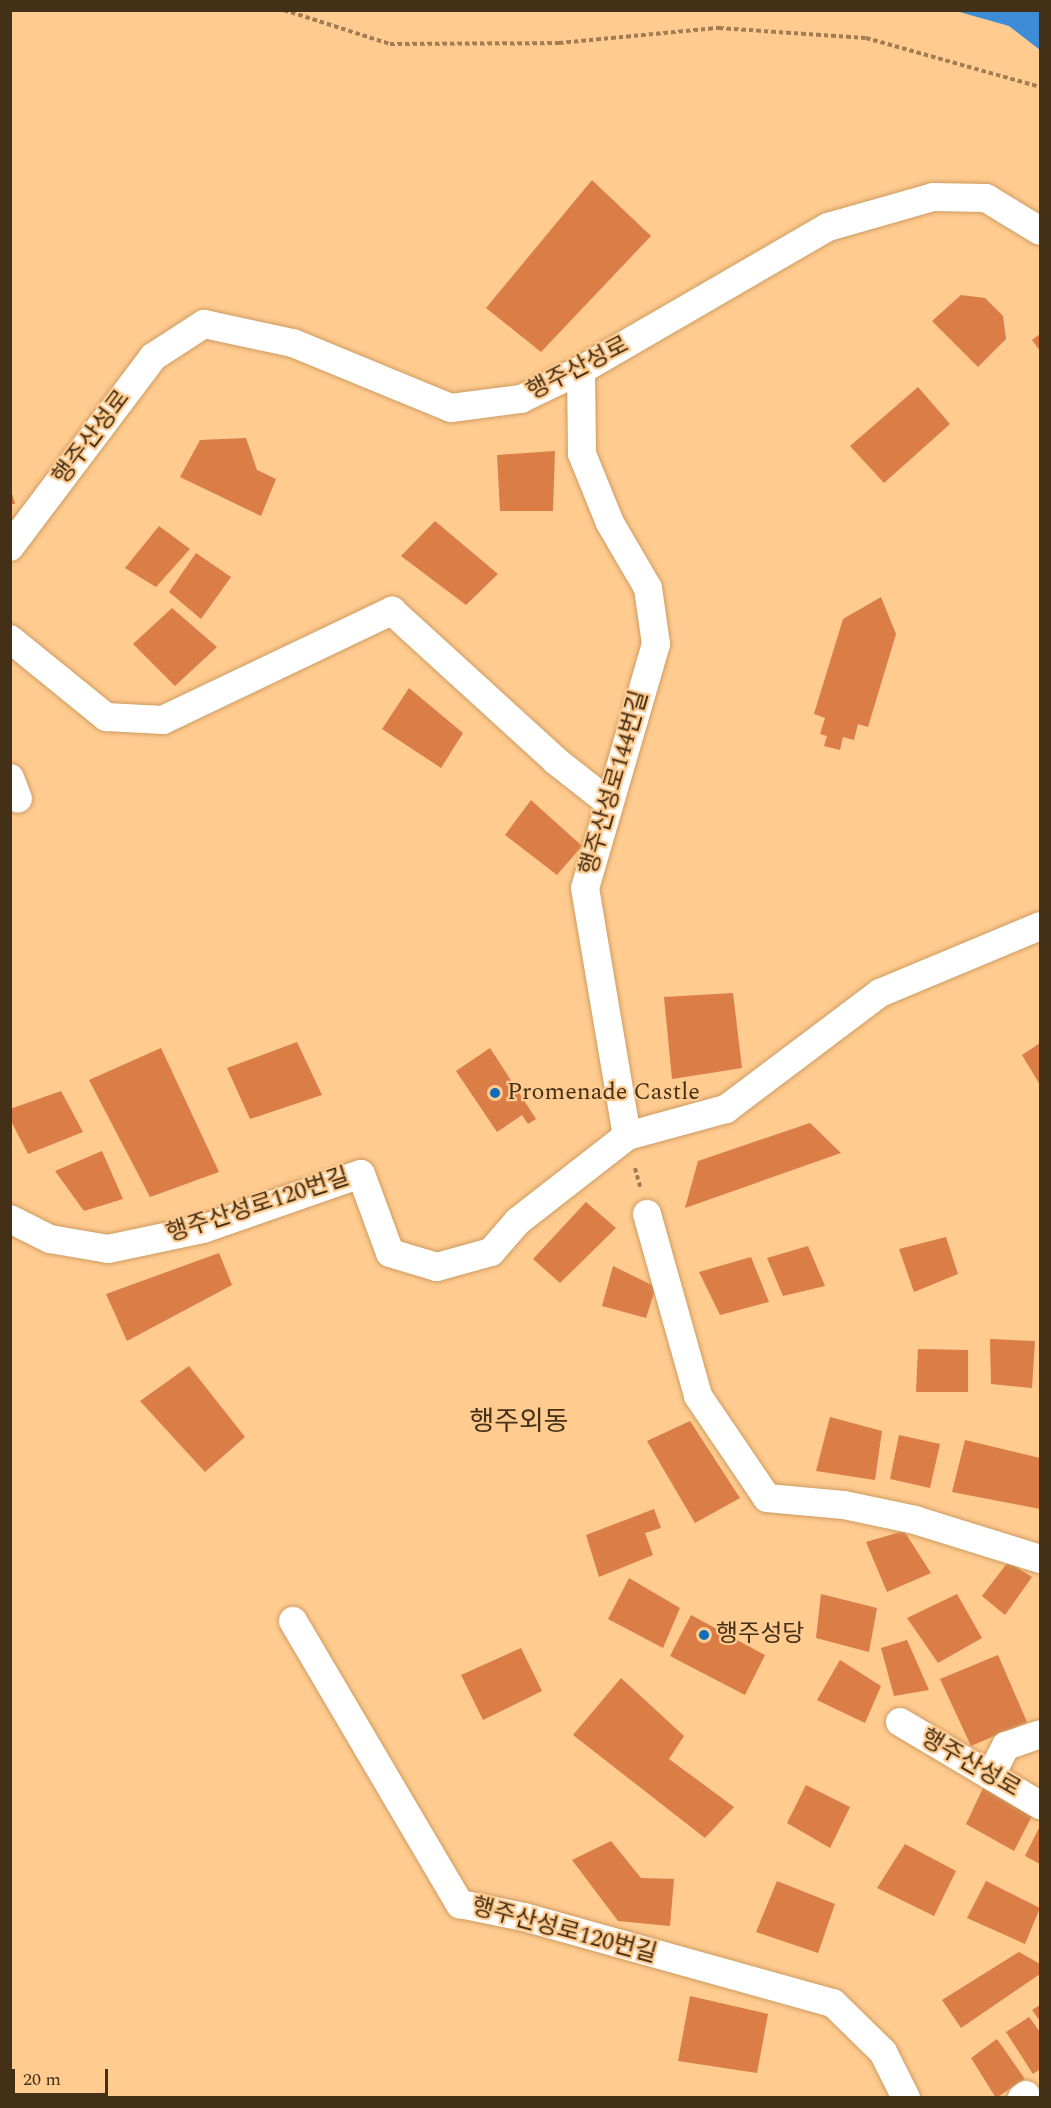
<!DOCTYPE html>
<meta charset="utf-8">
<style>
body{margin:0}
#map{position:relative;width:1051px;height:2108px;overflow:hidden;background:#ffcb8f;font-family:Spectral,"Noto Sans KR",serif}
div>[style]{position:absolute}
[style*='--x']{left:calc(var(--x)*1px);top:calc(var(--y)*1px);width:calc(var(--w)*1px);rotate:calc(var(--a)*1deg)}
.water>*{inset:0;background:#3f8cd6}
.building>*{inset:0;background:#da7d46}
.path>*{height:4px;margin-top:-2px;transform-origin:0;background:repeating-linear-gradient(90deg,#a27d53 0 4.5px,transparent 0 7.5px)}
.roads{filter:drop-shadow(0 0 2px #ce9c62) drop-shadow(0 0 2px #ce9c62)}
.street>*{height:28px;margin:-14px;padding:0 14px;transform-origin:14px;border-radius:14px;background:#fff}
.dots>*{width:16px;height:16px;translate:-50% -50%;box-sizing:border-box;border:3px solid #ffcb8f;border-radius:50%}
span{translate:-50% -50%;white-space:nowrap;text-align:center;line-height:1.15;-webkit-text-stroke:4.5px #ffcb8f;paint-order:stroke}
.street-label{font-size:24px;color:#442f17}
.poi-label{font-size:24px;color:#442f17}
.left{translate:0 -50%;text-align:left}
.quarter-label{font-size:27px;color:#442f17}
.frame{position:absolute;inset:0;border:12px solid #442f17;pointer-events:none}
.scale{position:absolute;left:12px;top:2069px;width:96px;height:27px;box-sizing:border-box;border:3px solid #442f17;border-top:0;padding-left:8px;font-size:18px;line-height:21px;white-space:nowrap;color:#442f17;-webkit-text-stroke:4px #ffcb8f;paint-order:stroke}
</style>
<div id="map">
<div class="water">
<i style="clip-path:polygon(956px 11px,1040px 11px,1040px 50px,1009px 26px)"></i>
</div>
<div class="building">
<i style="clip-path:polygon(592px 180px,651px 236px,541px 352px,486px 308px)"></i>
<i style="clip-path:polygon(961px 295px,985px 298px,1003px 316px,1006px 339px,978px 367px,932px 321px)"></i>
<i style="clip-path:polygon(1040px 334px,1040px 351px,1032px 340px)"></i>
<i style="clip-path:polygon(918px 387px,950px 424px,884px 483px,850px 446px)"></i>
<i style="clip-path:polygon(246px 438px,257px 470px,276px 479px,261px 516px,180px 477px,200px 440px)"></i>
<i style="clip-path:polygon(555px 451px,553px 511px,500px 511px,497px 455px)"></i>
<i style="clip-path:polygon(10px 487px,15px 504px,10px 504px)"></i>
<i style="clip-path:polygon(435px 521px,498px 574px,466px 605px,401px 556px)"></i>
<i style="clip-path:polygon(159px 526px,190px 549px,156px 587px,125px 568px)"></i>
<i style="clip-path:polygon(196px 553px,231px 577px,201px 619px,169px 592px)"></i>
<i style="clip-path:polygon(881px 597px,896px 634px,868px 727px,858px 724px,854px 740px,843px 737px,840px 750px,824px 746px,827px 736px,820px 734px,825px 718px,814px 714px,843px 619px)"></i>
<i style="clip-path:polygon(172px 608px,217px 647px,175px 686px,133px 644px)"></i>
<i style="clip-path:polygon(409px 688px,463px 733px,441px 768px,382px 729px)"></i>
<i style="clip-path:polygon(531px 800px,582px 846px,557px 875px,505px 835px)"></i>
<i style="clip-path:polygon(733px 993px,742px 1068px,672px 1079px,664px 997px)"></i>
<i style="clip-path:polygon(297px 1042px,322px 1095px,250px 1119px,227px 1068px)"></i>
<i style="clip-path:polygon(1040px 1043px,1040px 1085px,1022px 1055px)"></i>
<i style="clip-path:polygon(161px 1048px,219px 1172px,150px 1197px,89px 1080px)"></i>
<i style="clip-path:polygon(490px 1048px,536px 1119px,528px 1124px,522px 1115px,497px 1132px,456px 1071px)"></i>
<i style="clip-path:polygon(61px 1091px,83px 1132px,28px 1154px,10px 1119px,10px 1109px)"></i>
<i style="clip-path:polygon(810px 1123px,841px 1153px,685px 1208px,698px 1161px)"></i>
<i style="clip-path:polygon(102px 1151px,123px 1199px,84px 1211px,55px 1171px)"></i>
<i style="clip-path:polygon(586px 1202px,616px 1228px,560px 1283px,533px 1259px)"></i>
<i style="clip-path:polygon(946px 1237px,958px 1274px,914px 1292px,899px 1249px)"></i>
<i style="clip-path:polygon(808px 1246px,825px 1286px,783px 1296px,767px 1258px)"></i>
<i style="clip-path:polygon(219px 1253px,232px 1285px,127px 1341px,106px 1294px)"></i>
<i style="clip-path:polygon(751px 1257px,769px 1302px,720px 1315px,699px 1272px)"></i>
<i style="clip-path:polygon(613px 1266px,656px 1287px,646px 1318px,602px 1306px)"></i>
<i style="clip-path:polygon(990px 1339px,1035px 1341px,1032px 1388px,991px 1384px)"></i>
<i style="clip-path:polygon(918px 1349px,968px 1350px,968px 1392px,916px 1392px)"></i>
<i style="clip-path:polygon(189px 1366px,245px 1437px,205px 1472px,140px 1401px)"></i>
<i style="clip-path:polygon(830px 1417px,882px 1431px,875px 1480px,816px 1471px)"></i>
<i style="clip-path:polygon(690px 1421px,740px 1498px,695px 1523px,647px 1441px)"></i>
<i style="clip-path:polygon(899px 1435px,940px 1444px,930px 1488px,890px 1479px)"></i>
<i style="clip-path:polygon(965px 1440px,1040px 1458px,1040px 1509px,952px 1492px)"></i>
<i style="clip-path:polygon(654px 1509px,661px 1528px,645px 1533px,653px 1555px,599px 1577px,586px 1535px)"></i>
<i style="clip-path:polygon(904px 1531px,931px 1573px,887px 1592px,866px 1542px)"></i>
<i style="clip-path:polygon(1008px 1562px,1032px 1577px,1005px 1615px,982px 1596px)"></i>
<i style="clip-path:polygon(629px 1578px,680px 1608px,663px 1648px,608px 1619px)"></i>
<i style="clip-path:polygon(821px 1594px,877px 1608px,869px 1652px,816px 1638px)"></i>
<i style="clip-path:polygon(957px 1594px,982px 1638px,938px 1663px,907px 1618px)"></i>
<i style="clip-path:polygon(691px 1615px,765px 1655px,745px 1695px,670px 1656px)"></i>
<i style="clip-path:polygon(907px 1640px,929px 1690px,894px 1696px,881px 1648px)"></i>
<i style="clip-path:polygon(521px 1648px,542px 1691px,483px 1720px,461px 1675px)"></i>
<i style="clip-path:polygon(998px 1655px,1027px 1722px,971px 1746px,940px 1679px)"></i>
<i style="clip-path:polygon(840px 1660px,881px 1686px,865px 1723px,817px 1700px)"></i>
<i style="clip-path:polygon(621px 1678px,684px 1736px,669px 1759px,734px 1807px,705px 1838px,573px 1735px)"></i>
<i style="clip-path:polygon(806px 1785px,850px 1807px,830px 1848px,787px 1823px)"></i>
<i style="clip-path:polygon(983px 1788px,1033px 1814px,1014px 1851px,966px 1824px)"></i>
<i style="clip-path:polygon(1040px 1826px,1040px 1864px,1025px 1856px)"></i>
<i style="clip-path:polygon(611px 1841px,641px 1878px,674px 1879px,670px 1926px,618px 1921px,572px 1860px)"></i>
<i style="clip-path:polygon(905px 1844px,956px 1871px,934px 1916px,877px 1888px)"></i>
<i style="clip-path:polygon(777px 1881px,835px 1904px,818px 1953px,756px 1932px)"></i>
<i style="clip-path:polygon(986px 1881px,1040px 1908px,1025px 1944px,967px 1918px)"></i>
<i style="clip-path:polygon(1019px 1952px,1040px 1964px,1040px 1974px,961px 2028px,942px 2000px)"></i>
<i style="clip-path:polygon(690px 1996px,768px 2014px,757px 2073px,678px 2061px)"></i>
<i style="clip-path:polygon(1040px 2005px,1040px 2021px,1032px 2010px)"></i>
<i style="clip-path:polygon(1029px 2017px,1040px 2032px,1040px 2069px,1033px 2074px,1006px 2032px)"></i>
<i style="clip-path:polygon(997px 2039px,1025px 2079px,996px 2098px,971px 2058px)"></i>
</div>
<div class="path">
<i style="--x:284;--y:10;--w:111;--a:17.8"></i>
<i style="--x:390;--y:44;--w:169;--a:-0.3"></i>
<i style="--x:559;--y:43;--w:161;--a:-5.4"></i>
<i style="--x:719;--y:28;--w:147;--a:3.9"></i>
<i style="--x:866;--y:38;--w:181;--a:15.7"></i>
<i style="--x:635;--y:1168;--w:20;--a:75"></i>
</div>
<div class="roads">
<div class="street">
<i style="--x:581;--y:370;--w:84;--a:89.3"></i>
<i style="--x:582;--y:454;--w:74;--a:67.9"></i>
<i style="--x:610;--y:523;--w:75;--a:59.7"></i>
<i style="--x:648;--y:588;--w:57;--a:81.9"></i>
<i style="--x:656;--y:644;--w:254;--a:106.2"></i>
<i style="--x:585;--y:888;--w:252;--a:80.4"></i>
<i style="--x:627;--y:1136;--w:103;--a:-15.3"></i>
<i style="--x:726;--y:1109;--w:193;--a:-37"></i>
<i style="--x:880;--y:993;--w:173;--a:-22.7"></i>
<i style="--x:10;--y:547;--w:238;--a:-53"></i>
<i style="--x:153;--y:357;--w:61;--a:-32.9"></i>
<i style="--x:204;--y:324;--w:91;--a:12.1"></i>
<i style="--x:293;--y:343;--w:171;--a:22.4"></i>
<i style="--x:451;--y:408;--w:71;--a:-7.3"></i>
<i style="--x:521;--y:399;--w:67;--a:-25.8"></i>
<i style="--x:581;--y:370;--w:285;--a:-30.1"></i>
<i style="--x:828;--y:227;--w:109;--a:-15.9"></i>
<i style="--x:933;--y:197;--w:53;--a:1.1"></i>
<i style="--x:986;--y:198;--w:63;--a:31.4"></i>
<i style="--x:10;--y:639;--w:124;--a:39.1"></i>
<i style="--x:106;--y:717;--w:57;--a:3"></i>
<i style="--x:163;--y:720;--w:254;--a:-25.5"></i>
<i style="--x:392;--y:611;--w:222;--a:42.4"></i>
<i style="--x:556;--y:761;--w:65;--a:38.1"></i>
<i style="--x:10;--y:778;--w:22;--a:69"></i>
<i style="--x:647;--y:1214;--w:189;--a:74.3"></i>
<i style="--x:698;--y:1396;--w:123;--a:55.9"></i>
<i style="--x:767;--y:1498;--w:77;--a:5.2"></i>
<i style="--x:844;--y:1505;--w:73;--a:11.9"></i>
<i style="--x:915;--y:1520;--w:131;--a:17.3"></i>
<i style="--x:10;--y:1219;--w:45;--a:26.6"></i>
<i style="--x:50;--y:1239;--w:59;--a:9.8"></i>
<i style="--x:108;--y:1249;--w:97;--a:-11.9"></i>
<i style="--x:203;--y:1229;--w:167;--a:-19.2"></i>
<i style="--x:361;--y:1174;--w:84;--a:69.8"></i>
<i style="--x:390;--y:1253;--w:49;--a:16.6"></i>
<i style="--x:437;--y:1267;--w:56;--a:-15.5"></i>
<i style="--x:491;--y:1252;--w:41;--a:-48.9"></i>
<i style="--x:518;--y:1221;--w:138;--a:-37.9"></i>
<i style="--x:293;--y:1621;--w:329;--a:59.5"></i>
<i style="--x:460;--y:1904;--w:65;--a:11.5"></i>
<i style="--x:524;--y:1917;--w:321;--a:15.6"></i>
<i style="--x:833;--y:2003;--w:70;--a:44.4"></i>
<i style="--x:883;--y:2052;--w:51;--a:63.4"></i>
<i style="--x:900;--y:1722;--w:163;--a:30.7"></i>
<i style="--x:991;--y:1775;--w:33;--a:-63"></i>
<i style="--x:1006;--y:1746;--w:36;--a:-19"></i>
<i style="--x:1022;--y:2098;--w:5;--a:-37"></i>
</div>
</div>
<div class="dots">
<i style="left:495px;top:1093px;background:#0f6ebb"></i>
<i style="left:704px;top:1635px;background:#0f6ebb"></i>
</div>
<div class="street-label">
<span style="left:578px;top:369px;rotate:-27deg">행주산성로</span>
<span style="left:92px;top:438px;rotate:-53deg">행주산성로</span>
<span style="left:615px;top:783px;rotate:-74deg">행주산성로144번길</span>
<span style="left:258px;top:1206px;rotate:-18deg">행주산성로120번길</span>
<span style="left:970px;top:1764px;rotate:30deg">행주산성로</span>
<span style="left:564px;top:1931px;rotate:15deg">행주산성로120번길</span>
</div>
<div class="poi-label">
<span class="left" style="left:507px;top:1093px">Promenade Castle</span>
<span class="left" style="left:716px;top:1635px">행주성당</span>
</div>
<div class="quarter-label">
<span style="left:519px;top:1423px">행주외동</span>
</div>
<div class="frame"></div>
<div class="scale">20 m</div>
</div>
